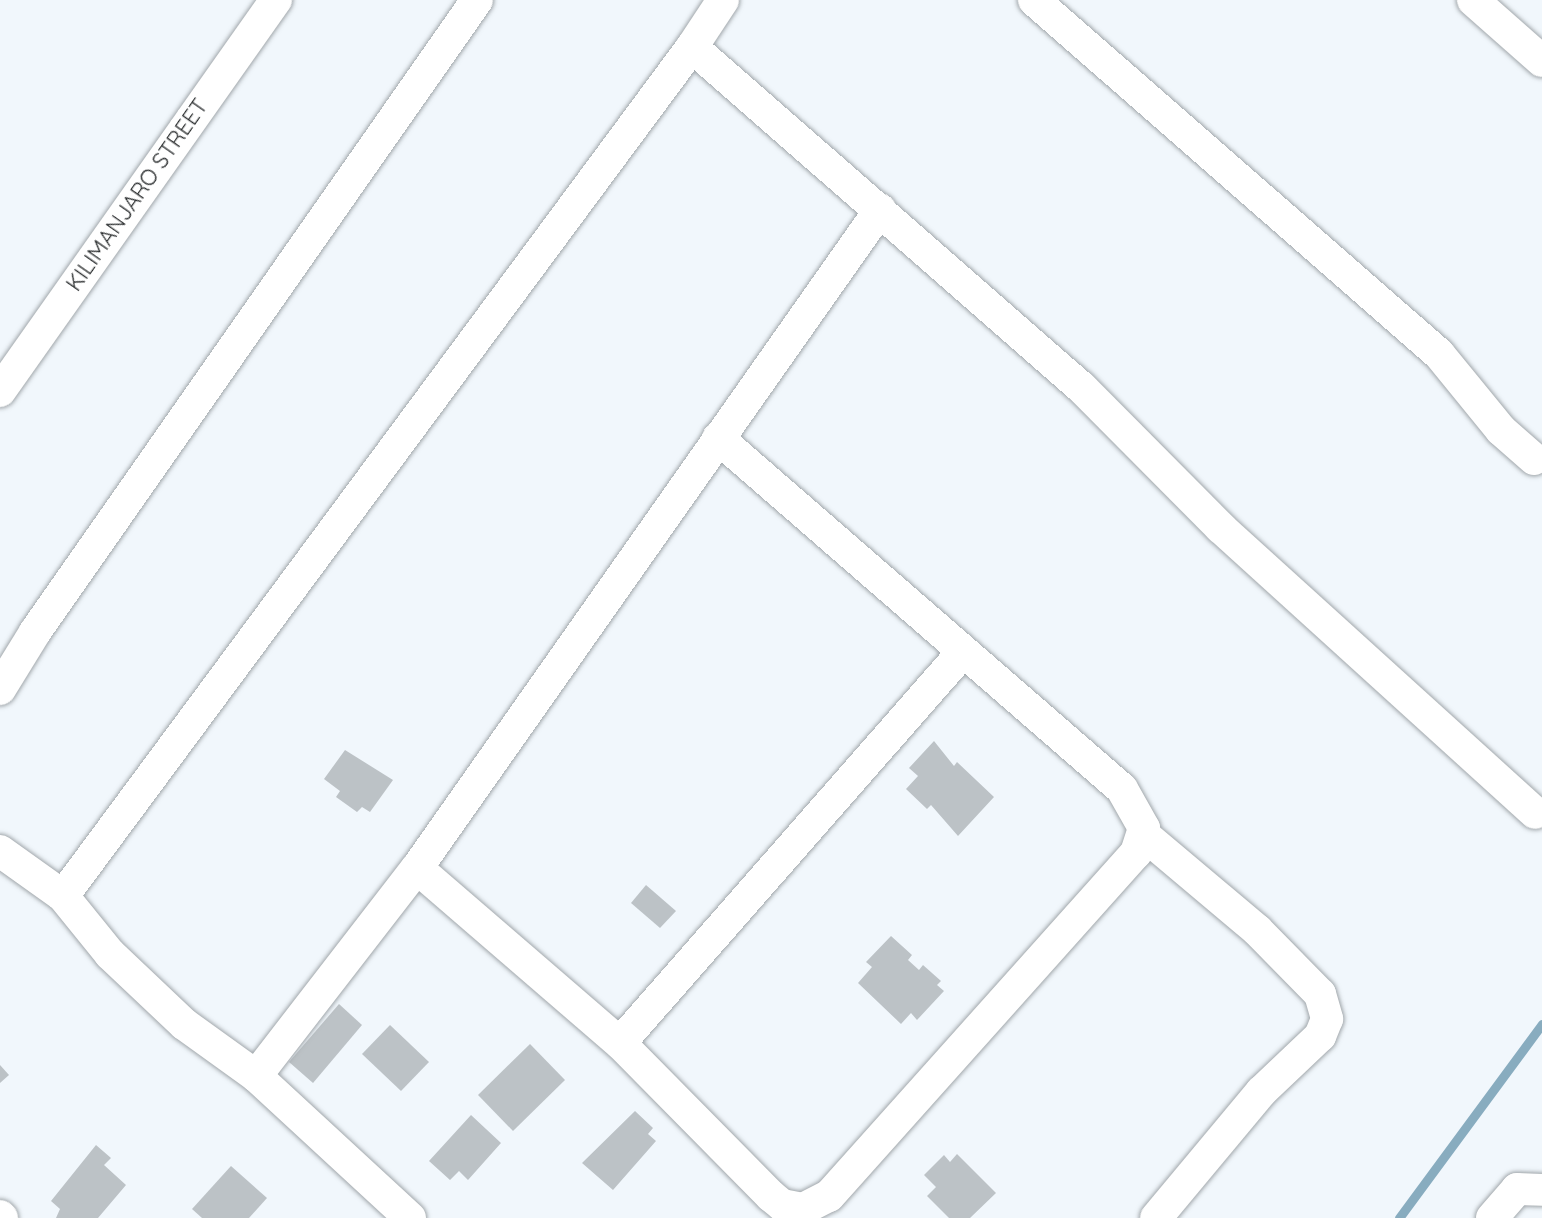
<!DOCTYPE html>
<style>
body{margin:0}
#map{position:relative;width:1542px;height:1218px;overflow:hidden;background:#f1f7fc;font-family:Quicksand,sans-serif}
div>[style]{position:absolute}
[style*='--x']{left:calc(var(--x)*1px);top:calc(var(--y)*1px);width:calc(var(--w)*1px);rotate:calc(var(--a)*1deg)}
.stream>*{height:9px;margin:-4.5px;padding:0 4.5px;transform-origin:4.5px;border-radius:4.5px;background:#88acbf}
.building>*{inset:0;background:#bcc2c6}
.roads{filter:drop-shadow(0 0 2px #a1a7ab) drop-shadow(0 0 2px #a1a7ab)}
.minor>*{height:32px;margin:-16px;padding:0 16px;transform-origin:16px;border-radius:16px;background:#fff}
span{translate:-50% -50%;white-space:nowrap;text-align:center;line-height:1.15;-webkit-text-stroke:6px #fff;paint-order:stroke}
.street-label{font-size:22px;color:#2c2f30}
</style>
<div id="map">
<div class="stream">
<i style="--x:1399;--y:1218;--w:241;--a:-53.6"></i>
</div>
<div class="building">
<i style="clip-path:polygon(934px 741px,954px 766px,957px 762px,994px 797px,958px 836px,931px 805px,927px 809px,906px 789px,918px 776px,909px 768px)"></i>
<i style="clip-path:polygon(345px 750px,393px 780px,370px 812px,362px 807px,357px 812px,336px 797px,340px 791px,324px 779px)"></i>
<i style="clip-path:polygon(646px 885px,676px 911px,660px 928px,631px 903px)"></i>
<i style="clip-path:polygon(891px 936px,912px 955px,908px 960px,919px 970px,923px 965px,941px 981px,937px 985px,944px 991px,917px 1020px,911px 1013px,901px 1024px,858px 983px,872px 967px,866px 962px)"></i>
<i style="clip-path:polygon(339px 1004px,362px 1025px,313px 1083px,289px 1062px)"></i>
<i style="clip-path:polygon(390px 1025px,429px 1062px,401px 1091px,362px 1054px)"></i>
<i style="clip-path:polygon(530px 1044px,565px 1080px,513px 1131px,478px 1095px)"></i>
<i style="clip-path:polygon(0 1065px,9px 1075px,0 1083px)"></i>
<i style="clip-path:polygon(635px 1111px,653px 1128px,648px 1134px,656px 1141px,613px 1190px,582px 1163px)"></i>
<i style="clip-path:polygon(471px 1115px,501px 1143px,468px 1180px,459px 1171px,450px 1180px,429px 1161px)"></i>
<i style="clip-path:polygon(96px 1145px,111px 1158px,104px 1165px,126px 1185px,98px 1218px,56px 1218px,60px 1209px,51px 1201px)"></i>
<i style="clip-path:polygon(957px 1154px,996px 1193px,970px 1218px,949px 1218px,927px 1196px,936px 1187px,924px 1175px,944px 1155px,950px 1162px)"></i>
<i style="clip-path:polygon(231px 1166px,267px 1198px,249px 1218px,202px 1218px,192px 1209px)"></i>
</div>
<div class="roads">
<div class="minor">
<i style="--x:723;--y:0;--w:56;--a:123.4"></i>
<i style="--x:692;--y:47;--w:518;--a:41.17"></i>
<i style="--x:1082;--y:388;--w:197;--a:45.2"></i>
<i style="--x:1221;--y:528;--w:424;--a:42.2"></i>
<i style="--x:1034;--y:0;--w:538;--a:41.16"></i>
<i style="--x:1439;--y:354;--w:98;--a:50.8"></i>
<i style="--x:1501;--y:430;--w:44;--a:41.3"></i>
<i style="--x:1473;--y:0;--w:92;--a:41.5"></i>
<i style="--x:0;--y:391;--w:479;--a:-54.8"></i>
<i style="--x:0;--y:689;--w:67;--a:-58.4"></i>
<i style="--x:35;--y:632;--w:771;--a:-55.03"></i>
<i style="--x:1143;--y:834;--w:149;--a:40.1"></i>
<i style="--x:1257;--y:930;--w:90;--a:45.5"></i>
<i style="--x:1320;--y:994;--w:26;--a:74"></i>
<i style="--x:1327;--y:1019;--w:18;--a:112"></i>
<i style="--x:1320;--y:1036;--w:81;--a:136.5"></i>
<i style="--x:1261;--y:1092;--w:164;--a:129.8"></i>
<i style="--x:0;--y:851;--w:77;--a:35.5"></i>
<i style="--x:63;--y:896;--w:75;--a:51"></i>
<i style="--x:110;--y:954;--w:102;--a:43.4"></i>
<i style="--x:184;--y:1024;--w:89;--a:35.8"></i>
<i style="--x:417;--y:868;--w:268;--a:40.8"></i>
<i style="--x:620;--y:1043;--w:215;--a:45.4"></i>
<i style="--x:771;--y:1196;--w:14;--a:39"></i>
<i style="--x:782;--y:1205;--w:21;--a:11"></i>
<i style="--x:803;--y:1209;--w:29;--a:-27"></i>
<i style="--x:829;--y:1196;--w:460;--a:-48.2"></i>
<i style="--x:1136;--y:853;--w:26;--a:-72"></i>
<i style="--x:1144;--y:828;--w:45;--a:-119.4"></i>
<i style="--x:1122;--y:789;--w:535;--a:-139.02"></i>
<i style="--x:63;--y:896;--w:1057;--a:-53.47"></i>
<i style="--x:620;--y:1043;--w:519;--a:-48.75"></i>
<i style="--x:0;--y:1216;--w:3;--a:45"></i>
<i style="--x:410;--y:1218;--w:209;--a:-137.3"></i>
<i style="--x:256;--y:1076;--w:263;--a:-52.3"></i>
<i style="--x:417;--y:868;--w:805;--a:-54.87"></i>
<i style="--x:1492;--y:1218;--w:38;--a:-49"></i>
<i style="--x:1517;--y:1189;--w:25;--a:2"></i>
</div>
</div>
<div class="street-label">
<span style="left:137px;top:195px;rotate:-55deg">KILIMANJARO STREET</span>
</div>
</div>
